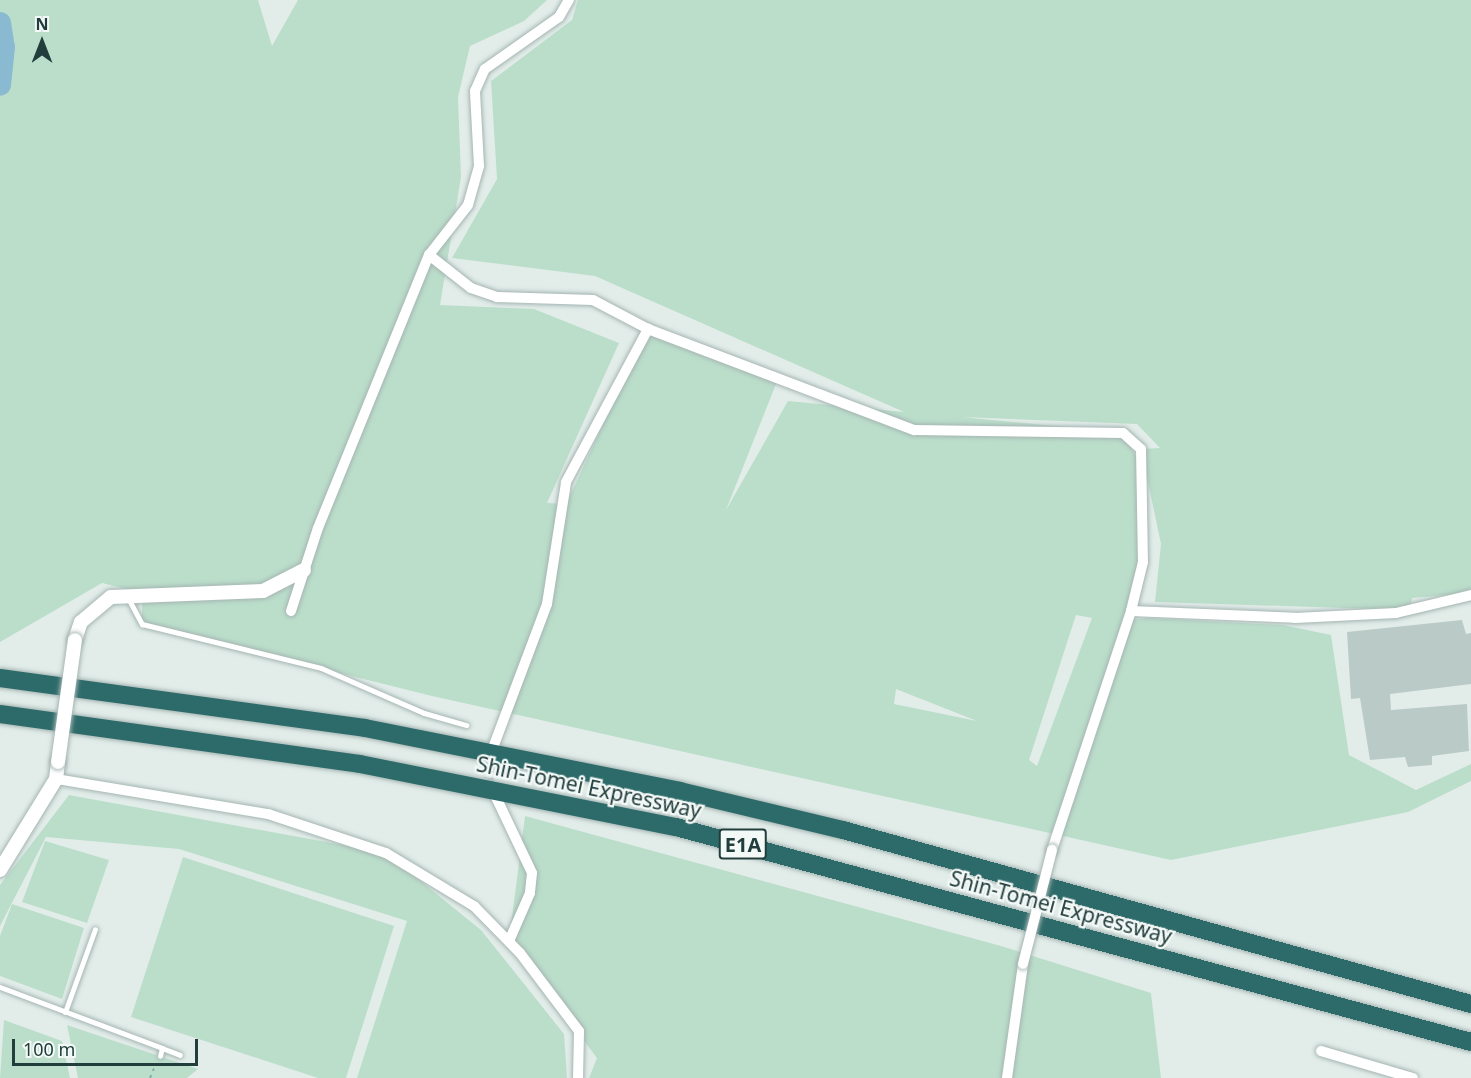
<!DOCTYPE html>
<style>
body{margin:0}
#map{position:relative;width:1471px;height:1078px;overflow:hidden;background:#e2edea;font-family:"Noto Sans",sans-serif}
div>[style]{position:absolute}
[style*='--x']{left:calc(var(--x)*1px);top:calc(var(--y)*1px);width:calc(var(--w)*1px);rotate:calc(var(--a)*1deg)}
.green>*{inset:0;background:#bbdecb}
.river>*{height:22px;margin:-11px;padding:0 11px;transform-origin:11px;border-radius:11px;background:#8ab9d2}
.building>*{inset:0;background:#bacac7}
.minor-tunnel>*{height:10px;margin-top:-5px;transform-origin:0;background:repeating-linear-gradient(90deg,#bccac7 0 10px,transparent 0 15px)}
.path>*{height:2px;margin-top:-1px;transform-origin:0;background:repeating-linear-gradient(90deg,#82b1ab 0 3px,transparent 0 7.5px)}
.roads{filter:drop-shadow(0 0 2px #a5b5b2) drop-shadow(0 0 2px #a5b5b2)}
.service>*{height:5px;margin:-2.5px;padding:0 2.5px;transform-origin:2.5px;border-radius:2.5px;background:#fff}
.minor>*{height:10px;margin:-5px;padding:0 5px;transform-origin:5px;border-radius:5px;background:#fff}
.tertiary>*{height:14px;margin:-7px;padding:0 7px;transform-origin:7px;border-radius:7px;background:#fff}
.motorway>*{height:18px;margin:-9px;padding:0 9px;transform-origin:9px;border-radius:9px;background:#2d6b6a}
.bridges{filter:drop-shadow(0 0 2px #a5b5b2) drop-shadow(0 0 2px #a5b5b2)}
.minor-bridge>*{height:10px;margin:-5px;padding:0 5px;transform-origin:5px;border-radius:5px;background:#fff}
.tertiary-bridge>*{height:14px;margin:-7px;padding:0 7px;transform-origin:7px;border-radius:7px;background:#fff}
span{translate:-50% -50%;white-space:nowrap;text-align:center;line-height:1.15;-webkit-text-stroke:4.5px #f3f9f7;paint-order:stroke}
.shield-label span{padding:2px 4px;background:#f3f9f7;border:2px solid;border-radius:4px;-webkit-text-stroke-width:0}
.shield-label{font-size:20px;color:#223e3c;font-weight:700}
.street-label{font-size:21px;color:#223e3c}
.north{position:absolute;left:12px;top:12px;width:60px;height:60px;-webkit-text-stroke:4px #f3f9f7;paint-order:stroke;rotate:0deg;font-size:16px;font-weight:700;line-height:24px;text-align:center;color:#223e3c}
.north::after{content:'';display:block;margin:auto;width:21px;height:27px;background:#223e3c;clip-path:polygon(50% 0,100% 100%,50% 72%,0 100%)}
.scale{position:absolute;left:12px;top:1039px;width:186px;height:27px;box-sizing:border-box;border:3px solid #223e3c;border-top:0;padding-left:8px;font-size:18px;line-height:21px;white-space:nowrap;color:#223e3c;-webkit-text-stroke:4px #f3f9f7;paint-order:stroke}
</style>
<div id="map">
<div class="green">
<i style="clip-path:polygon(evenodd,0 0,258px 0,272px 46px,298px 0,547px 0,524px 21px,470px 46px,458px 97px,461px 177px,440px 305px,534px 309px,619px 343px,547px 503px,566px 504px,648px 329px,778px 379px,726px 510px,788px 401px,904px 412px,595px 276px,452px 258px,497px 179px,491px 81px,572px 20px,578px 0,1471px 0,1471px 593px,1412px 598px,1410px 610px,1155px 602px,1161px 544px,1141px 449px,1160px 448px,1137px 424px,962px 417px,1123px 433px,1142px 468px,1143px 562px,1124px 621px,1148px 618px,1283px 625px,1331px 635px,1349px 755px,1416px 790px,1471px 764px,1471px 781px,1408px 812px,1171px 860px,432px 696px,142px 624px,142px 593px,102px 583px,0 642px,0 0,1076px 615px,1092px 618px,1037px 766px,1029px 760px,1076px 615px,0 0,896px 689px,977px 721px,894px 704px,896px 689px)"></i>
<i style="clip-path:polygon(69px 795px,386px 853px,481px 930px,564px 1034px,567px 1078px,357px 1078px,407px 921px,179px 849px,46px 837px,0 926px,0 885px)"></i>
<i style="clip-path:polygon(525px 816px,1001px 946px,1151px 993px,1161px 1078px,589px 1078px,597px 1058px,509px 941px)"></i>
<i style="clip-path:polygon(45px 841px,109px 860px,87px 923px,22px 902px)"></i>
<i style="clip-path:polygon(183px 857px,394px 926px,346px 1078px,318px 1078px,131px 1017px)"></i>
<i style="clip-path:polygon(12px 904px,84px 928px,62px 999px,0 976px,0 936px)"></i>
<i style="clip-path:polygon(4px 1020px,62px 1041px,70px 1078px,0 1078px)"></i>
<i style="clip-path:polygon(67px 1025px,198px 1069px,187px 1078px,78px 1078px)"></i>
</div>
<div class="river">
<i style="--x:0;--y:23;--w:24;--a:81"></i>
<i style="--x:4;--y:47;--w:38;--a:96"></i>
</div>
<div class="building">
<i style="clip-path:polygon(1462px 620px,1466px 634px,1471px 633px,1471px 684px,1390px 694px,1391px 710px,1467px 704px,1469px 751px,1432px 756px,1432px 765px,1408px 767px,1405px 757px,1370px 760px,1360px 698px,1351px 699px,1347px 632px)"></i>
</div>
<div class="minor-tunnel">
<i style="--x:493;--y:748;--w:31;--a:99"></i>
<i style="--x:488;--y:779;--w:15;--a:67"></i>
</div>
<div class="path">
<i style="--x:150;--y:1078;--w:15;--a:-67"></i>
</div>
<div class="roads">
<div class="service">
<i style="--x:128;--y:598;--w:30;--a:62"></i>
<i style="--x:142;--y:624;--w:184;--a:13.8"></i>
<i style="--x:321;--y:668;--w:112;--a:23.6"></i>
<i style="--x:424;--y:713;--w:44;--a:15.9"></i>
<i style="--x:0;--y:987;--w:173;--a:20.6"></i>
<i style="--x:162;--y:1048;--w:8;--a:104"></i>
<i style="--x:65;--y:1012;--w:88;--a:-70.1"></i>
<i style="--x:162;--y:1048;--w:19;--a:21"></i>
</div>
<div class="minor">
<i style="--x:429;--y:255;--w:53;--a:38.2"></i>
<i style="--x:471;--y:288;--w:28;--a:19"></i>
<i style="--x:497;--y:297;--w:96;--a:1.8"></i>
<i style="--x:593;--y:300;--w:62;--a:27.8"></i>
<i style="--x:648;--y:329;--w:285;--a:20.8"></i>
<i style="--x:914;--y:430;--w:209;--a:0.8"></i>
<i style="--x:1123;--y:433;--w:24;--a:42"></i>
<i style="--x:1141;--y:449;--w:113;--a:89"></i>
<i style="--x:1143;--y:562;--w:50;--a:103.8"></i>
<i style="--x:291;--y:611;--w:87;--a:-72"></i>
<i style="--x:318;--y:528;--w:295;--a:-67.9"></i>
<i style="--x:429;--y:255;--w:63;--a:-52"></i>
<i style="--x:468;--y:205;--w:41;--a:-74.2"></i>
<i style="--x:479;--y:166;--w:75;--a:-93.1"></i>
<i style="--x:475;--y:91;--w:24;--a:-66"></i>
<i style="--x:485;--y:69;--w:90;--a:-35.1"></i>
<i style="--x:559;--y:17;--w:20;--a:-60"></i>
<i style="--x:494;--y:745;--w:151;--a:-69.4"></i>
<i style="--x:547;--y:604;--w:123;--a:-81.1"></i>
<i style="--x:566;--y:482;--w:174;--a:-61.8"></i>
<i style="--x:56;--y:779;--w:215;--a:9.4"></i>
<i style="--x:268;--y:814;--w:124;--a:18.3"></i>
<i style="--x:386;--y:853;--w:103;--a:31.1"></i>
<i style="--x:474;--y:906;--w:66;--a:45.6"></i>
<i style="--x:520;--y:953;--w:98;--a:52.9"></i>
<i style="--x:579;--y:1031;--w:47;--a:91.2"></i>
<i style="--x:495;--y:795;--w:86;--a:64.6"></i>
<i style="--x:532;--y:873;--w:20;--a:96"></i>
<i style="--x:530;--y:893;--w:52;--a:113.6"></i>
<i style="--x:1052;--y:850;--w:252;--a:-71.7"></i>
<i style="--x:1131;--y:611;--w:164;--a:2.4"></i>
<i style="--x:1295;--y:618;--w:101;--a:-2.8"></i>
<i style="--x:1396;--y:613;--w:77;--a:-13.5"></i>
<i style="--x:1321;--y:1051;--w:96;--a:16.4"></i>
<i style="--x:1007;--y:1078;--w:115;--a:-82"></i>
</div>
<div class="tertiary">
<i style="--x:75;--y:640;--w:19;--a:-72"></i>
<i style="--x:81;--y:622;--w:39;--a:-40"></i>
<i style="--x:111;--y:597;--w:152;--a:-2.3"></i>
<i style="--x:263;--y:591;--w:46;--a:-27.1"></i>
<i style="--x:0;--y:870;--w:107;--a:-58.4"></i>
<i style="--x:56;--y:779;--w:17;--a:-83"></i>
</div>
<div class="motorway">
<i style="--x:0;--y:678;--w:368;--a:7.8"></i>
<i style="--x:365;--y:728;--w:321;--a:11.3"></i>
<i style="--x:680;--y:791;--w:168;--a:13.5"></i>
<i style="--x:843;--y:830;--w:652;--a:15.49"></i>
<i style="--x:0;--y:714;--w:363;--a:7.9"></i>
<i style="--x:360;--y:764;--w:322;--a:11.3"></i>
<i style="--x:676;--y:827;--w:824;--a:15.13"></i>
</div>
</div>
<div class="bridges">
<div class="minor-bridge">
<i style="--x:1023;--y:964;--w:118;--a:-75.7"></i>
</div>
<div class="tertiary-bridge">
<i style="--x:58;--y:762;--w:123;--a:-82.1"></i>
</div>
</div>
<div class="shield-label">
<span style="left:743px;top:844px">E1A</span>
</div>
<div class="street-label">
<span style="left:589px;top:787px;rotate:12deg">Shin-Tomei Expressway</span>
<span style="left:1061px;top:907px;rotate:15deg">Shin-Tomei Expressway</span>
</div>
<div class="north">N</div>
<div class="scale">100 m</div>
</div>
